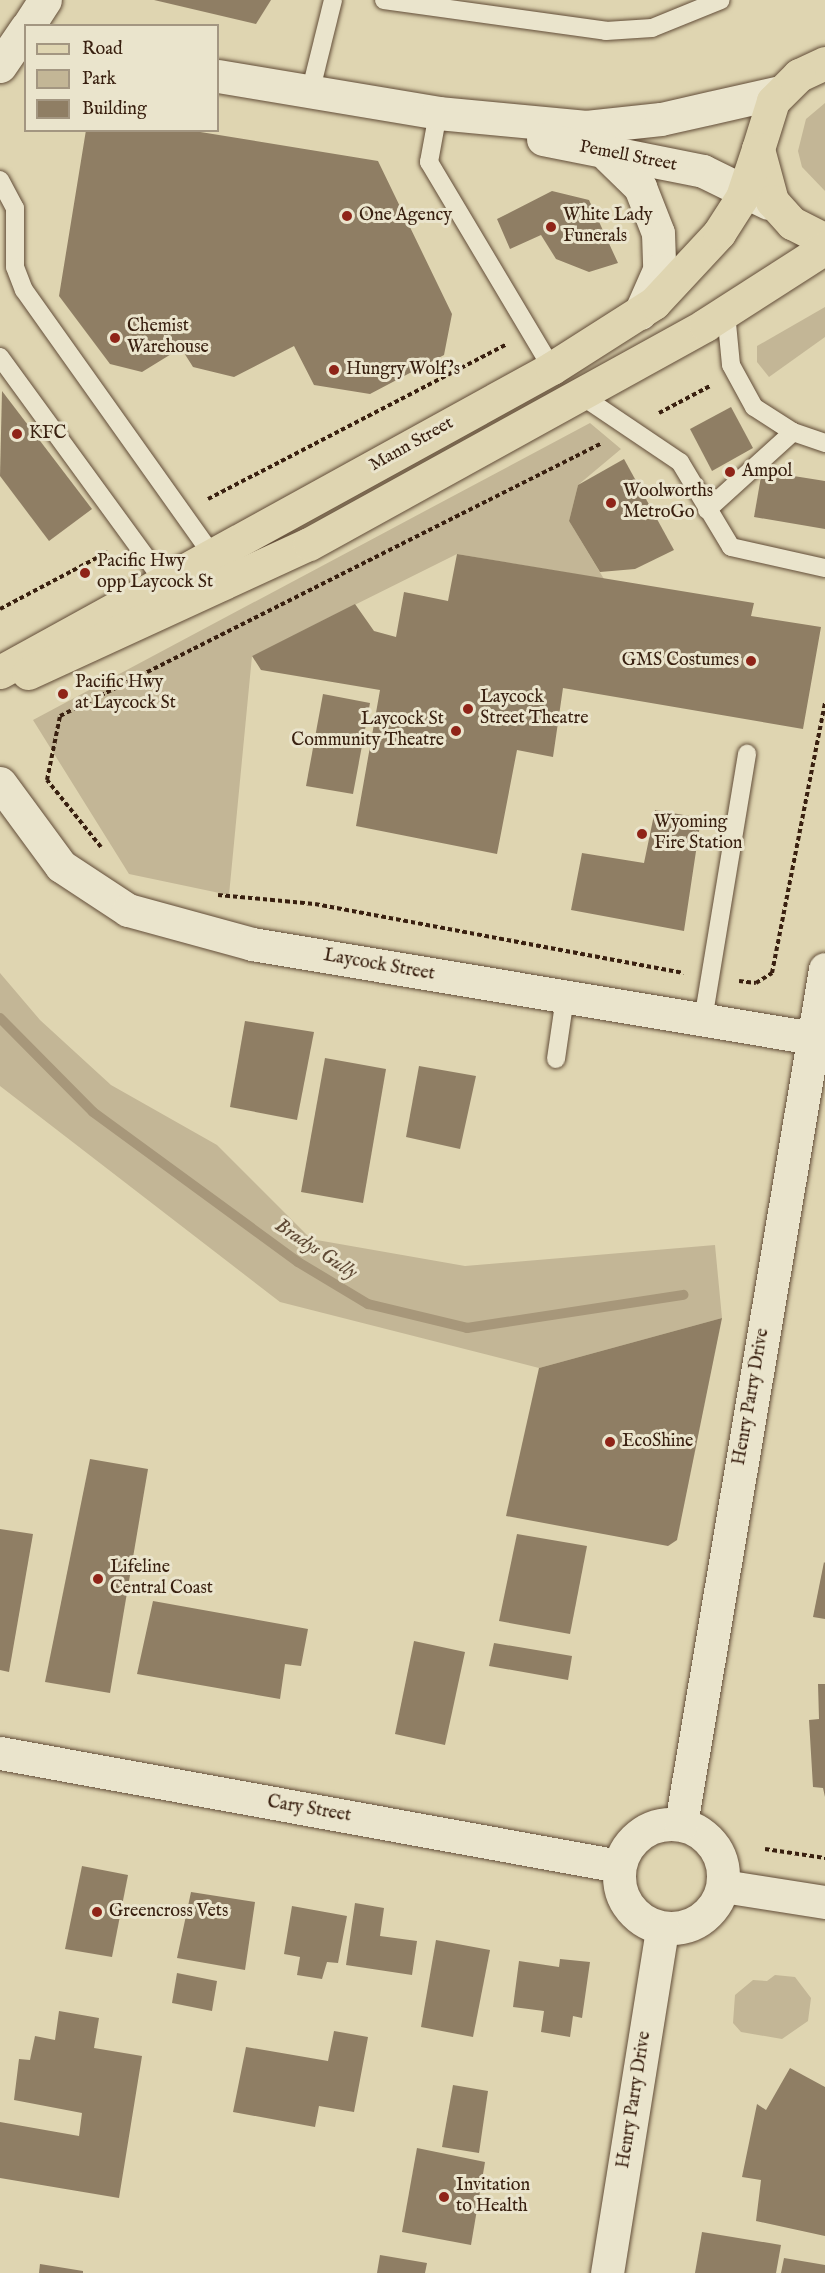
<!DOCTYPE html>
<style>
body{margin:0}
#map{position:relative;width:825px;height:2273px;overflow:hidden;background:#dfd5b1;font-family:"IM FELL English",serif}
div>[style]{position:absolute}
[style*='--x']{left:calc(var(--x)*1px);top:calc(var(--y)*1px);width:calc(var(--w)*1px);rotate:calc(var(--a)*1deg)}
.green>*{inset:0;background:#c3b696}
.stream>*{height:10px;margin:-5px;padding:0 5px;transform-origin:5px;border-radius:5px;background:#a7977a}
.building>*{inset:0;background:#8f7e64}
.path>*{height:4px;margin-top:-2px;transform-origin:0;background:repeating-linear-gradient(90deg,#392010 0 4.5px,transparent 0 7.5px)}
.roads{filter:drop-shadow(0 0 2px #624d38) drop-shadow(0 0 2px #624d38)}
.service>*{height:18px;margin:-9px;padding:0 9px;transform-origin:9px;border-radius:9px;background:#eae4cc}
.minor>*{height:33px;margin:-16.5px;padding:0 16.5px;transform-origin:16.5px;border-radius:16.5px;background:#eae4cc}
.tertiary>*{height:33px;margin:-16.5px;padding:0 16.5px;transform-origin:16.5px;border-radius:16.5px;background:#eae4cc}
.secondary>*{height:33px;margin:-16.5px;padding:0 16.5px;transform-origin:16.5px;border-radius:16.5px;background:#eae4cc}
.secondary>.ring{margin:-16.5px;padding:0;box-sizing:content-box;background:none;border:33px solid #eae4cc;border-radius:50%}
.primary>*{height:33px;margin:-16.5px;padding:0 16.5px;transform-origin:16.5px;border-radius:16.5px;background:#dfd5b1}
.dots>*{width:16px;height:16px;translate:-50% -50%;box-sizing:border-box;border:3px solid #eae4cc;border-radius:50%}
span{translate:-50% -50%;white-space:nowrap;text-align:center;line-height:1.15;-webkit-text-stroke:6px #eae4cc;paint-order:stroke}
.street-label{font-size:18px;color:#392010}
.poi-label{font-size:18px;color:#392010}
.left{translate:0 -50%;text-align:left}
.right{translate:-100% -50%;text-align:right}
.water-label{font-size:20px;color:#604a35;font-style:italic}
.legend{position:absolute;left:24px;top:24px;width:195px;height:108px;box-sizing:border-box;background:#eae4cc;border:2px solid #a39681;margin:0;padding:8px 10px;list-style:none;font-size:18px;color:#392010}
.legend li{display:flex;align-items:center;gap:12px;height:30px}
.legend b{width:30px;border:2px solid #a39681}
</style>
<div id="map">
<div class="green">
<i style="clip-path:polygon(825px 103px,825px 191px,802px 167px,798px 151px,806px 119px)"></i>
<i style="clip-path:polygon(825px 307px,825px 337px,769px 377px,757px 362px,757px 346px)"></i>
<i style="clip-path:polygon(590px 423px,621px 449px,578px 485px,569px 521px,604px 579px,457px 554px,252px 656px,229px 895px,129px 874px,33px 720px)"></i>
<i style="clip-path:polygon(0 973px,40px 1020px,111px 1085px,217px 1145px,311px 1239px,465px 1266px,715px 1245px,722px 1318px,539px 1368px,280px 1302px,0 1086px)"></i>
<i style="clip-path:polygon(775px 1975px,795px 1977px,811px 1998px,808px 2021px,782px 2039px,741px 2032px,733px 2023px,735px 1995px,753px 1980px,767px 1981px)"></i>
</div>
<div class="stream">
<i style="--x:0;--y:1018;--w:132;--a:45.3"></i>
<i style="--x:93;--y:1112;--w:254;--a:36.2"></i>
<i style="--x:298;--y:1262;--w:82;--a:31"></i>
<i style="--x:368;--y:1304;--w:102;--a:13.6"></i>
<i style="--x:467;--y:1328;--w:219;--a:-8.7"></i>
</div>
<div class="building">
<i style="clip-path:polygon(154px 0,271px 0,256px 24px)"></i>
<i style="clip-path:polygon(86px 130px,188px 130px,378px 161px,452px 314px,444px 355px,370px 394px,314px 385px,294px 346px,234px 377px,193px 367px,181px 348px,142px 372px,110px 364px,59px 296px)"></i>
<i style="clip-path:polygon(552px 191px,589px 200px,618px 263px,589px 272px,556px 259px,541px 235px,510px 249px,497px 219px)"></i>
<i style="clip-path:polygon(2px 391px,92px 509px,49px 541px,0 476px)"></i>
<i style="clip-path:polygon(731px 407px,753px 448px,712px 471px,690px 429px)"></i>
<i style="clip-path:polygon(624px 459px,674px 550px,635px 569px,600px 572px,569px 521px,578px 485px)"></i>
<i style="clip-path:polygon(762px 471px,825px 481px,825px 529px,754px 517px)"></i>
<i style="clip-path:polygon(457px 554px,754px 603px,751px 616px,821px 627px,803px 729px,563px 688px,553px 757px,517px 750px,497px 854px,356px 826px,380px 690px,261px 670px,252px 656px,355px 604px,374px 631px,396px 637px,404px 592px,448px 601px)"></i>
<i style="clip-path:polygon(323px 694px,370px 703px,353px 794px,306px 786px)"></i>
<i style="clip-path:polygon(655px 810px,701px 818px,684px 931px,571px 910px,582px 853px,644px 863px)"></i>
<i style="clip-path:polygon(245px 1021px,314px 1032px,297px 1120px,230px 1107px)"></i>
<i style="clip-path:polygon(325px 1058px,386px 1069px,363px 1203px,301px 1192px)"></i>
<i style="clip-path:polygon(419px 1066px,476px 1076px,460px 1149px,406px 1137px)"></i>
<i style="clip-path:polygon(722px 1318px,677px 1540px,668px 1546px,506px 1516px,539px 1368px)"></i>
<i style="clip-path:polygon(90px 1459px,148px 1469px,110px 1693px,45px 1682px)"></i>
<i style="clip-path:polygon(0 1529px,33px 1534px,9px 1672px,0 1670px)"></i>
<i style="clip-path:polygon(517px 1534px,587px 1546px,570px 1634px,499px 1621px)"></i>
<i style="clip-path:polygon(824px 1562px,825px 1563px,825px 1619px,813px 1617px)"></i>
<i style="clip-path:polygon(153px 1601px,308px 1629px,301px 1666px,285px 1664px,280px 1699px,137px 1674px)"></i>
<i style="clip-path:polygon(414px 1641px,465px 1652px,445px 1745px,395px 1734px)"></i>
<i style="clip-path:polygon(494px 1643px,572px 1656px,568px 1680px,489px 1666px)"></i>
<i style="clip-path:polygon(818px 1684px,825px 1684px,825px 1797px,823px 1788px,813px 1787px,809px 1720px,819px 1719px)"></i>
<i style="clip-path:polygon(82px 1866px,128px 1875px,112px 1957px,65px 1949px)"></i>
<i style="clip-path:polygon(191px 1892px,255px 1902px,245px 1970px,177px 1958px)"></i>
<i style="clip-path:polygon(355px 1903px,384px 1908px,380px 1936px,417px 1941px,412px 1975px,346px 1965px)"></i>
<i style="clip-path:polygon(292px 1906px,347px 1916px,338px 1963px,327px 1962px,322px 1979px,297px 1975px,300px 1957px,284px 1954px)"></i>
<i style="clip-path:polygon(436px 1940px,490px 1950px,473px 2037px,421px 2027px)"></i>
<i style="clip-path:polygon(560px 1959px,590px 1962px,582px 2018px,573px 2016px,570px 2037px,541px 2032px,544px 2011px,513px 2007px,519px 1961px,559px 1967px)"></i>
<i style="clip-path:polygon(177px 1973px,217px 1981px,212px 2011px,172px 2003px)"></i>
<i style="clip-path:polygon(59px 2011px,99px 2018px,94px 2048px,142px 2056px,119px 2198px,0 2178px,0 2122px,79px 2136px,82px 2113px,14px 2100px,19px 2059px,30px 2060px,35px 2036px,55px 2040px)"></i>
<i style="clip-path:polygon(334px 2031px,368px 2037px,354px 2112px,319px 2106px,315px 2127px,233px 2112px,246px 2047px,328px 2061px)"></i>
<i style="clip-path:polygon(790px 2068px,825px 2087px,825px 2236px,756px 2221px,761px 2180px,742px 2177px,757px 2104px,766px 2110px)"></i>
<i style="clip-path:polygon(453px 2085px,488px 2091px,479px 2153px,442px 2147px)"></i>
<i style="clip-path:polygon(417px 2148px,485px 2162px,471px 2245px,402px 2232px)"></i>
<i style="clip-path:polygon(702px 2232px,781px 2245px,776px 2273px,695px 2273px)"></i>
<i style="clip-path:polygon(380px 2255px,427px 2263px,425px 2273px,377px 2273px)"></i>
<i style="clip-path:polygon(784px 2258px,825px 2265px,825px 2273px,781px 2273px)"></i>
<i style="clip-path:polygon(40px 2264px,83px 2271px,83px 2273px,39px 2273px)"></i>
</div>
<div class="path">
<i style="--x:659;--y:413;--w:58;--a:-27.9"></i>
<i style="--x:208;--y:499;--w:337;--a:-27.4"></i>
<i style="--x:0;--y:609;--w:122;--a:-27.8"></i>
<i style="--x:101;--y:847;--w:86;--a:-128.9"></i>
<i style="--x:47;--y:780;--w:65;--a:-78.5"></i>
<i style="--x:60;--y:716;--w:607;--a:-26.73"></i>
<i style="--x:218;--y:895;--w:97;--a:5.3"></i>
<i style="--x:315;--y:904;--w:375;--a:10.6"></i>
<i style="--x:739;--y:981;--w:17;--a:7"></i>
<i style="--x:756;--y:983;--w:19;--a:-32"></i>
<i style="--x:772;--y:973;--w:275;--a:-78.9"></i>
<i style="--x:765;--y:1849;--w:61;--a:8.5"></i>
</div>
<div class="roads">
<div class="service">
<i style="--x:384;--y:0;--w:224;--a:7.9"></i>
<i style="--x:606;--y:31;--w:46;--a:-3.7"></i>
<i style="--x:652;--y:28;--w:74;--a:-22.1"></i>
<i style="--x:310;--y:93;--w:96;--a:-76.1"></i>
<i style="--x:438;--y:113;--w:50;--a:100.4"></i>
<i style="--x:429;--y:162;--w:240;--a:59.2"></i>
<i style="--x:0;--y:180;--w:32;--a:62"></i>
<i style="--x:15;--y:208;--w:59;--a:90"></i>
<i style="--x:15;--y:267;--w:25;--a:69"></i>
<i style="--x:24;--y:290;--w:323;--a:54.6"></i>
<i style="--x:726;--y:313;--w:52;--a:84.5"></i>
<i style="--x:731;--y:365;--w:48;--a:61.3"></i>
<i style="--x:754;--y:407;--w:46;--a:32.7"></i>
<i style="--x:793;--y:432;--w:34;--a:19"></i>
<i style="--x:0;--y:357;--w:275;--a:53.9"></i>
<i style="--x:579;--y:394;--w:122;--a:34"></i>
<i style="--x:680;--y:462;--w:99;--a:59"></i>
<i style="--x:731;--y:547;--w:96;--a:12.6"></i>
<i style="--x:707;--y:510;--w:116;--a:-42.2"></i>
<i style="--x:703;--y:1020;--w:270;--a:-80.6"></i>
<i style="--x:556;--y:1059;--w:63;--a:-81.7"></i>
</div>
<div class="minor">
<i style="--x:28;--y:26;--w:31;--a:-57"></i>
<i style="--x:0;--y:66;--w:46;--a:-55.6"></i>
<i style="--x:218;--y:76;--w:223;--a:9.5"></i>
<i style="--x:438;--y:113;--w:149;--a:5.4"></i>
<i style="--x:586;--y:127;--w:75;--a:-6.1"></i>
<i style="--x:661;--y:119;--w:122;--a:-12.8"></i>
<i style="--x:543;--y:139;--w:163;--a:11.3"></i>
<i style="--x:703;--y:171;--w:72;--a:26.2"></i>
<i style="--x:608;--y:156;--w:45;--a:44.1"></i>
<i style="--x:640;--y:187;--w:49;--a:68.6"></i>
<i style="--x:658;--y:233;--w:37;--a:88"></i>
<i style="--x:659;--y:270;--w:47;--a:113.8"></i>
<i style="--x:0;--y:783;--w:103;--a:53.7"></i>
<i style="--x:61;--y:866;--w:80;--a:33.3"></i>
<i style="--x:128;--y:910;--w:129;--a:15.3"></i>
<i style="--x:252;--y:944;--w:569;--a:9.51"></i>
</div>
<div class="tertiary">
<i style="--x:0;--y:1753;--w:629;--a:10.35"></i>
<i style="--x:723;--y:1886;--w:103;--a:8.9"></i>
</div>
<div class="secondary">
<i class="ring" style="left:619px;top:1824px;width:71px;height:71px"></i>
<i style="--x:681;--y:1824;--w:867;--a:-80.44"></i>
<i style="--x:607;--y:2273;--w:349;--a:-80.9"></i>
</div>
<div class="primary">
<i style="--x:825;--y:63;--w:29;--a:155"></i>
<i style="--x:799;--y:75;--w:37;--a:135"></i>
<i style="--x:773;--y:101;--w:50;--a:107.4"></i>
<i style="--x:758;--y:149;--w:54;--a:74.9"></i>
<i style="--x:772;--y:201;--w:30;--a:48"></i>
<i style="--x:792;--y:223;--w:37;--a:27"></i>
<i style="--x:0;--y:672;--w:630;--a:-28.84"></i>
<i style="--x:552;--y:368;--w:121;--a:-32.5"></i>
<i style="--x:654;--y:303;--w:96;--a:-47.1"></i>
<i style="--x:719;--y:233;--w:43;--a:-57.4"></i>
<i style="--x:742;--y:197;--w:51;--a:-71.6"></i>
<i style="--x:28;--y:673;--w:309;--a:-24.7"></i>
<i style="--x:309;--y:544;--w:453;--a:-28.9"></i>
<i style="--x:705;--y:325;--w:143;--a:-32.7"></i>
</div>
</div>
<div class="dots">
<i style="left:347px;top:216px;background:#8f2418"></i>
<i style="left:551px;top:227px;background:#8f2418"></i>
<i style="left:115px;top:338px;background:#8f2418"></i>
<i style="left:334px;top:370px;background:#8f2418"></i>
<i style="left:17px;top:434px;background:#8f2418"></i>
<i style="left:730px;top:472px;background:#8f2418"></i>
<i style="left:611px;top:503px;background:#8f2418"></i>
<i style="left:85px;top:573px;background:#8f2418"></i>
<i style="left:751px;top:661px;background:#8f2418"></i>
<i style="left:63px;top:694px;background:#8f2418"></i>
<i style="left:468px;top:709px;background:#8f2418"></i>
<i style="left:456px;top:731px;background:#8f2418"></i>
<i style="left:642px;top:834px;background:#8f2418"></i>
<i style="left:610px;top:1442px;background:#8f2418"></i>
<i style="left:98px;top:1579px;background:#8f2418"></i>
<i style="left:97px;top:1912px;background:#8f2418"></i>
<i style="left:444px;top:2197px;background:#8f2418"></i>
</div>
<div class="street-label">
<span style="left:628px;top:157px;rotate:11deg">Pemell Street</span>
<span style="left:412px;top:445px;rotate:-29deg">Mann Street</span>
<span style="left:379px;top:966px;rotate:10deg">Laycock Street</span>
<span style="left:752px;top:1397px;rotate:-80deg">Henry Parry Drive</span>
<span style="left:309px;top:1810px;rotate:10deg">Cary Street</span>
<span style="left:635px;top:2100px;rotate:-81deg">Henry Parry Drive</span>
</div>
<div class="poi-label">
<span class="left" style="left:359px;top:216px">One Agency</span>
<span class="left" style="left:563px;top:227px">White Lady<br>Funerals</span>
<span class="left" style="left:127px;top:338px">Chemist<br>Warehouse</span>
<span class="left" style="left:346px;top:370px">Hungry Wolf's</span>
<span class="left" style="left:29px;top:434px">KFC</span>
<span class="left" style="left:742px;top:472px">Ampol</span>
<span class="left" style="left:623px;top:503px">Woolworths<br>MetroGo</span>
<span class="left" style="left:97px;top:573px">Pacific Hwy<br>opp Laycock St</span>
<span class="right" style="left:739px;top:661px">GMS Costumes</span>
<span class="left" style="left:75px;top:694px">Pacific Hwy<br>at Laycock St</span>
<span class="left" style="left:480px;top:709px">Laycock<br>Street Theatre</span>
<span class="right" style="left:444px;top:731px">Laycock St<br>Community Theatre</span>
<span class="left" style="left:654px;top:834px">Wyoming<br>Fire Station</span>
<span class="left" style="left:622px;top:1442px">EcoShine</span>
<span class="left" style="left:110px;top:1579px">Lifeline<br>Central Coast</span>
<span class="left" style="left:109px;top:1912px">Greencross Vets</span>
<span class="left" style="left:456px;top:2197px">Invitation<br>to Health</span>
</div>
<div class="water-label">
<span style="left:316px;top:1249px;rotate:33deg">Bradys Gully</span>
</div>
<ul class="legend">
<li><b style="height:8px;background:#dfd5b1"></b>Road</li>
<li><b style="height:16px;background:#c3b696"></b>Park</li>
<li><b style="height:16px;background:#8f7e64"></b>Building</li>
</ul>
</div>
